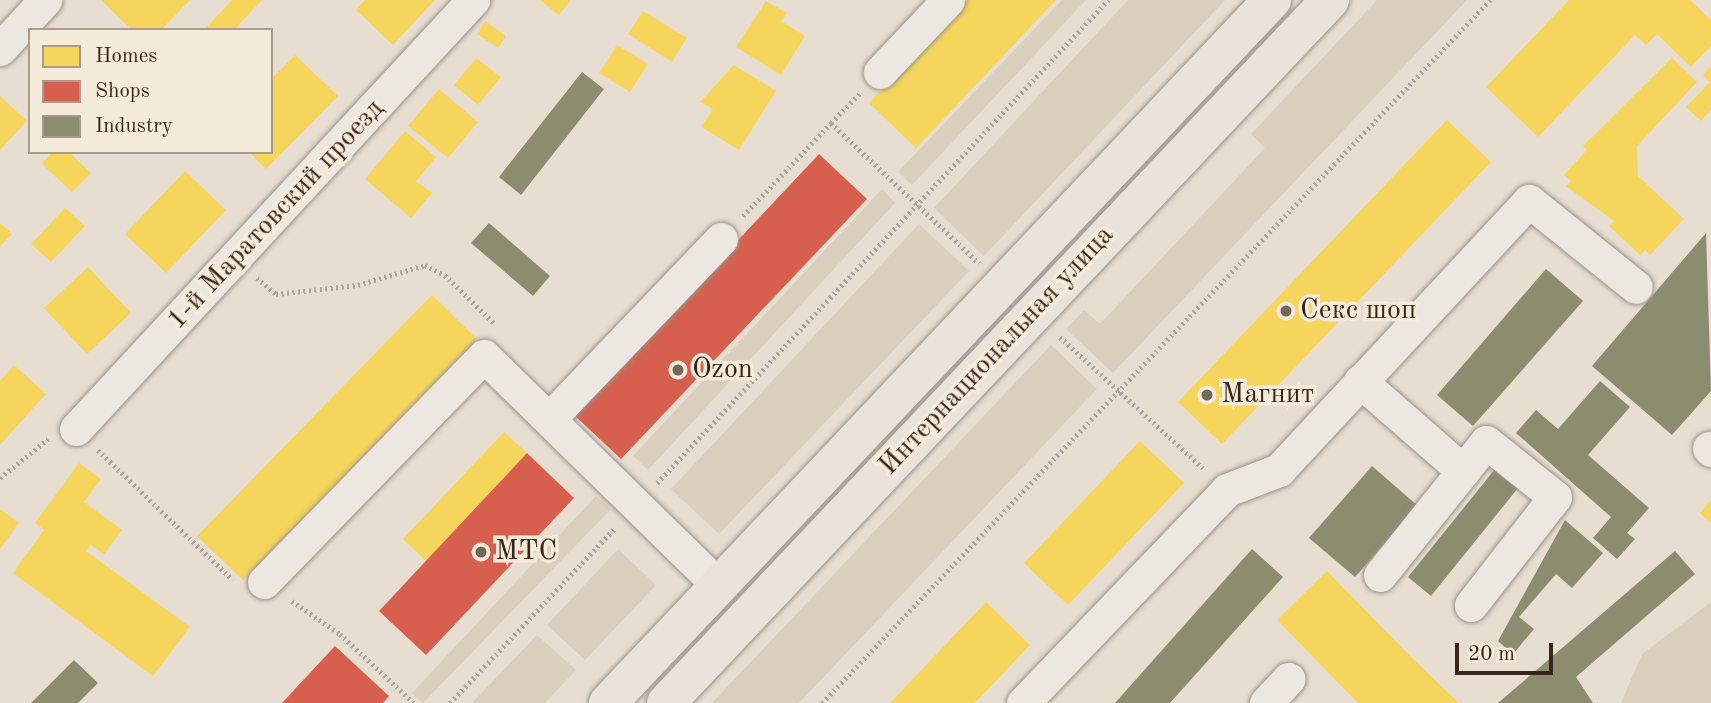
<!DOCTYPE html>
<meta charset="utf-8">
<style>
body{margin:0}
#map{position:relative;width:1711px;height:703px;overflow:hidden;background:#e7ded1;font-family:"Old Standard TT",serif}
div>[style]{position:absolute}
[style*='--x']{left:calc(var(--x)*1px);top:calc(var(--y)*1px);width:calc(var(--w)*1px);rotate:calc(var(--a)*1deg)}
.green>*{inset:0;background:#dacebc}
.homes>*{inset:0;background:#f6d55c}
.shops>*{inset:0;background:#d6604d}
.industry>*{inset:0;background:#8c8c6e}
.path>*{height:4.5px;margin-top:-2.25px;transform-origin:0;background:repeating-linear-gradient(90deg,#aba59f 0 2px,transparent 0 5.5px)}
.roads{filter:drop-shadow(0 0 2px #999289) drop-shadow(0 0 2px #999289)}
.minor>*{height:33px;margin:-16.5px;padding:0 16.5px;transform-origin:16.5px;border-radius:16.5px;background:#ece7e0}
.major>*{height:38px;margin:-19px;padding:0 19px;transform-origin:19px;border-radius:19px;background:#e9e3db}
.dots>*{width:19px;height:19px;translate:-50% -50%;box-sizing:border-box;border:4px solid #f5ebdb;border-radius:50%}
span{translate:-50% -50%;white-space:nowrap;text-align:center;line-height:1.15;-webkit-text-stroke:7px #f5ebdb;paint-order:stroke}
.street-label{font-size:28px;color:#362518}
.poi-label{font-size:28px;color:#362518}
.left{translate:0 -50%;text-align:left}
.legend{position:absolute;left:28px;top:28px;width:245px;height:126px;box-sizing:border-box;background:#f5ebdb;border:2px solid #a99c8d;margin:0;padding:9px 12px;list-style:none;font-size:21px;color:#362518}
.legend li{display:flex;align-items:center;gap:14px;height:35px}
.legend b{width:35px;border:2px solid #a99c8d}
.scale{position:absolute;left:1455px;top:643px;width:98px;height:32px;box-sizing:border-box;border:4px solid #362518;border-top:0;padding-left:9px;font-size:21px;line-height:24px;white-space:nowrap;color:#362518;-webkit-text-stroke:5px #f5ebdb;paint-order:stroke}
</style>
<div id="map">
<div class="green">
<i style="clip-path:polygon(1062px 0,1086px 0,912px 185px,898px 172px)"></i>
<i style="clip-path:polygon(1128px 0,1225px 0,984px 256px,934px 208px)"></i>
<i style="clip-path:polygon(1377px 0,1467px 0,1113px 373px,1066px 329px,1084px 310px,1100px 324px,1265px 148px,1251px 134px)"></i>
<i style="clip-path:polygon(882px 189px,895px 203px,648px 470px,633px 456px)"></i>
<i style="clip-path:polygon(919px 224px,969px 271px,719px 534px,671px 489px)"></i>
<i style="clip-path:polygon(1051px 345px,1097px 389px,799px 703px,712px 703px)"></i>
<i style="clip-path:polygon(596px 496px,611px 509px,423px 703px,412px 693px)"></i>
<i style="clip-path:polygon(618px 549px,656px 585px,585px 660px,547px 625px)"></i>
<i style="clip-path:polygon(1711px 602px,1711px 703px,1621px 703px,1642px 654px)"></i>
<i style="clip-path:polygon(537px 635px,576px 670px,545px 703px,472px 703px)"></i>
</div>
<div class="homes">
<i style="clip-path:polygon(101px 0,190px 0,161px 30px,132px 30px)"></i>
<i style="clip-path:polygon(232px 0,262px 0,234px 30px,204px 30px)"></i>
<i style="clip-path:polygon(365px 0,435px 0,393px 45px,356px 10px)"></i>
<i style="clip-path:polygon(540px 0,571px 0,559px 15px)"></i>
<i style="clip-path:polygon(967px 0,1056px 0,916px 148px,869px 103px)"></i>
<i style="clip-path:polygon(1569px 0,1690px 0,1711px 20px,1711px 46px,1691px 67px,1657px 34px,1646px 45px,1635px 35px,1538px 137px,1486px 87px)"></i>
<i style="clip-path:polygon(766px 1px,787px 13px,781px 21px,805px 36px,781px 75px,736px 47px)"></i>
<i style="clip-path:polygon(643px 11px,687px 38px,672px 62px,628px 34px)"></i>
<i style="clip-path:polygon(485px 21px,506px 36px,498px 48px,477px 34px)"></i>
<i style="clip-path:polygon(617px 45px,648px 64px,630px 92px,599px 73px)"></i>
<i style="clip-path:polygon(295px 55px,338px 96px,266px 169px,249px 152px,271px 152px,271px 79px)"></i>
<i style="clip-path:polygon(476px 58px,501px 77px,478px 105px,454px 85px)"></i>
<i style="clip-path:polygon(1672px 58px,1697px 82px,1637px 146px,1638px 176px,1684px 219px,1650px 255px,1645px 250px,1640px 255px,1609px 226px,1614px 221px,1566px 186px,1571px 181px,1564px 175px,1587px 150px,1583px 146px)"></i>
<i style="clip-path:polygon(734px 65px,776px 91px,739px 150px,701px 127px,713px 109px,700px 102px)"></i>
<i style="clip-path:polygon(1711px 66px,1711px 110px,1701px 121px,1686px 107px,1710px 82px,1703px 75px)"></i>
<i style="clip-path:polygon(439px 89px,478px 122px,448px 158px,408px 126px)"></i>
<i style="clip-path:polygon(0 96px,27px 121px,0 150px)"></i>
<i style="clip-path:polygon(1447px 120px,1491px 162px,1222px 444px,1178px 402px)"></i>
<i style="clip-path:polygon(405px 131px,436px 157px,416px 181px,432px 193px,411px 218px,365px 179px)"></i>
<i style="clip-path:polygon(52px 152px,69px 152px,91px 173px,72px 192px,42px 164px)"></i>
<i style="clip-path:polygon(185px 171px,226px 210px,166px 273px,125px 234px)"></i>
<i style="clip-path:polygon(65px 208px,85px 226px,51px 262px,31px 244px)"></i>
<i style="clip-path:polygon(0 223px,12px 234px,0 246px)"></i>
<i style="clip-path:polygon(88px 267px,131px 313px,87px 354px,44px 308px)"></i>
<i style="clip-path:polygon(432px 295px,477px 339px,243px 580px,197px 536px)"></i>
<i style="clip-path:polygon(14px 365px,46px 394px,0 445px,0 381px)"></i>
<i style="clip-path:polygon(504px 432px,527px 453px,426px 561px,403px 539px)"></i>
<i style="clip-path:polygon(1140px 441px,1184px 483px,1068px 605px,1024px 563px)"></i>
<i style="clip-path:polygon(79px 463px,101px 479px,84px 502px,122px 530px,104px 554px,91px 545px,86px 551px,190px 627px,153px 676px,13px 573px,44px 530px,35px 523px)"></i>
<i style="clip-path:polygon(1711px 500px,1711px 523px,1700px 513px)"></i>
<i style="clip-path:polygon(0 509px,19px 523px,0 549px)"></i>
<i style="clip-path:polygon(1327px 571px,1412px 658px,1459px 703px,1358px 703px,1277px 620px)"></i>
<i style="clip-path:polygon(986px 602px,1030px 645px,975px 703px,890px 703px)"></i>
</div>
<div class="shops">
<i style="clip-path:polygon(819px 154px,867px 199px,621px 459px,574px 415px)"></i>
<i style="clip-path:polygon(527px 453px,574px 498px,426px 655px,379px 611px)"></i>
<i style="clip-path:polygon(335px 646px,389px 696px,383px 703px,282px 703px)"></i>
</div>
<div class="industry">
<i style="clip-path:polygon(582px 72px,604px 89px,521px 195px,499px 177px)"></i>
<i style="clip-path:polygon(489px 223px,550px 276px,533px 296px,471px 243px)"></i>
<i style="clip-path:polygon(1706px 233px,1711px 391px,1672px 435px,1592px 366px)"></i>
<i style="clip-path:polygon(1546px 269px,1583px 301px,1473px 426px,1437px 395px)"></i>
<i style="clip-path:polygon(1600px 381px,1630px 407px,1588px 455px,1649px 508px,1627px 533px,1635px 539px,1617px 559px,1593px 538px,1611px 517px,1516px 433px,1536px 410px,1558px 429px)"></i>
<i style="clip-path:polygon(1372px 466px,1418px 506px,1355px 577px,1309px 538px)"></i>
<i style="clip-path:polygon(1495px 469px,1518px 488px,1431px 596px,1408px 577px)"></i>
<i style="clip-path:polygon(1565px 520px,1603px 553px,1572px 588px,1556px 574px,1519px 617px,1534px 629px,1513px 654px,1498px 641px)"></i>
<i style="clip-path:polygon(1252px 549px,1283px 577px,1170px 703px,1115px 703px)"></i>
<i style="clip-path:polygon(1675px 551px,1695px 574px,1576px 677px,1593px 703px,1498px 703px)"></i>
<i style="clip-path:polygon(74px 660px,98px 683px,78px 703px,31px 703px)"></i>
</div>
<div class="path">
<i style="--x:831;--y:123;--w:42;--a:-46"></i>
<i style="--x:743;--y:216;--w:128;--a:-46.6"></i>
<i style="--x:831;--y:123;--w:204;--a:43.4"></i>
<i style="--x:257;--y:278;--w:25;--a:40"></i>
<i style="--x:276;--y:294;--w:82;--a:-6.3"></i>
<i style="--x:358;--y:285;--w:70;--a:-16.6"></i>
<i style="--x:425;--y:265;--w:22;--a:27"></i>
<i style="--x:445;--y:275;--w:71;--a:44.4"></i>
<i style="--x:1060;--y:337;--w:194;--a:42.5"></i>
<i style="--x:98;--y:450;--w:187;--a:43.9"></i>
<i style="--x:0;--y:478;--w:62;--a:-39.1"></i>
<i style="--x:657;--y:483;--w:661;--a:-46.96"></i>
<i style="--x:292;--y:601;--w:58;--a:34.5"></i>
<i style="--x:340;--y:634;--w:101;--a:43"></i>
<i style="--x:450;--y:703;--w:241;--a:-46.7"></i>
<i style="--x:822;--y:703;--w:970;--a:-46.46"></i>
</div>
<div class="roads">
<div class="minor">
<i style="--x:0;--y:49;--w:67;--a:-47.4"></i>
<i style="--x:880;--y:72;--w:99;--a:-46.6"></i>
<i style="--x:1360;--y:381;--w:137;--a:41.1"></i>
<i style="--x:549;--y:419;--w:249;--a:-46.3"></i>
<i style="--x:76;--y:429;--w:585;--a:-47.22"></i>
<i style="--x:1709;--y:448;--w:3;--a:45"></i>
<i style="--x:1380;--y:575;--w:170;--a:-51.4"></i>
<i style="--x:1486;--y:442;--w:88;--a:38.6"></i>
<i style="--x:1555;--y:497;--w:137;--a:127.9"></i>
<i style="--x:264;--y:582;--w:315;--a:-45.8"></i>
<i style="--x:484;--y:356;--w:329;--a:44.4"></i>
<i style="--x:1023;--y:703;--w:295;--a:-46.2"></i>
<i style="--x:1227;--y:490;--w:56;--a:-21"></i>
<i style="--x:1279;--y:470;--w:367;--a:-47.1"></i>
<i style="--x:1529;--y:201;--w:137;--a:38.8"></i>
<i style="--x:1266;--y:703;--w:33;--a:-47"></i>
</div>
<div class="major">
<i style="--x:608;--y:703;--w:967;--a:-46.63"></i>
<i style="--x:666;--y:703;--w:967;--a:-46.63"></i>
</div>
</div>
<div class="dots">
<i style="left:1286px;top:311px;background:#746659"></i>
<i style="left:678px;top:370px;background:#746659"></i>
<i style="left:1207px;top:395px;background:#746659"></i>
<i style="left:481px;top:552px;background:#746659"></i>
</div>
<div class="street-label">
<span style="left:276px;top:215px;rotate:-47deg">1-й Маратовский проезд</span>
<span style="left:997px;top:351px;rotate:-47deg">Интернациональная улица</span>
</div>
<div class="poi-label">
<span class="left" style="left:1300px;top:311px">Секс шоп</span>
<span class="left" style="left:692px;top:370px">Ozon</span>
<span class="left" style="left:1221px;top:395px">Магнит</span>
<span class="left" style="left:495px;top:552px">МТС</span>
</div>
<ul class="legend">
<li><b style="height:19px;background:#f6d55c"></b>Homes</li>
<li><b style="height:19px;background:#d6604d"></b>Shops</li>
<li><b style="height:19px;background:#8c8c6e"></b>Industry</li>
</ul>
<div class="scale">20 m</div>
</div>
